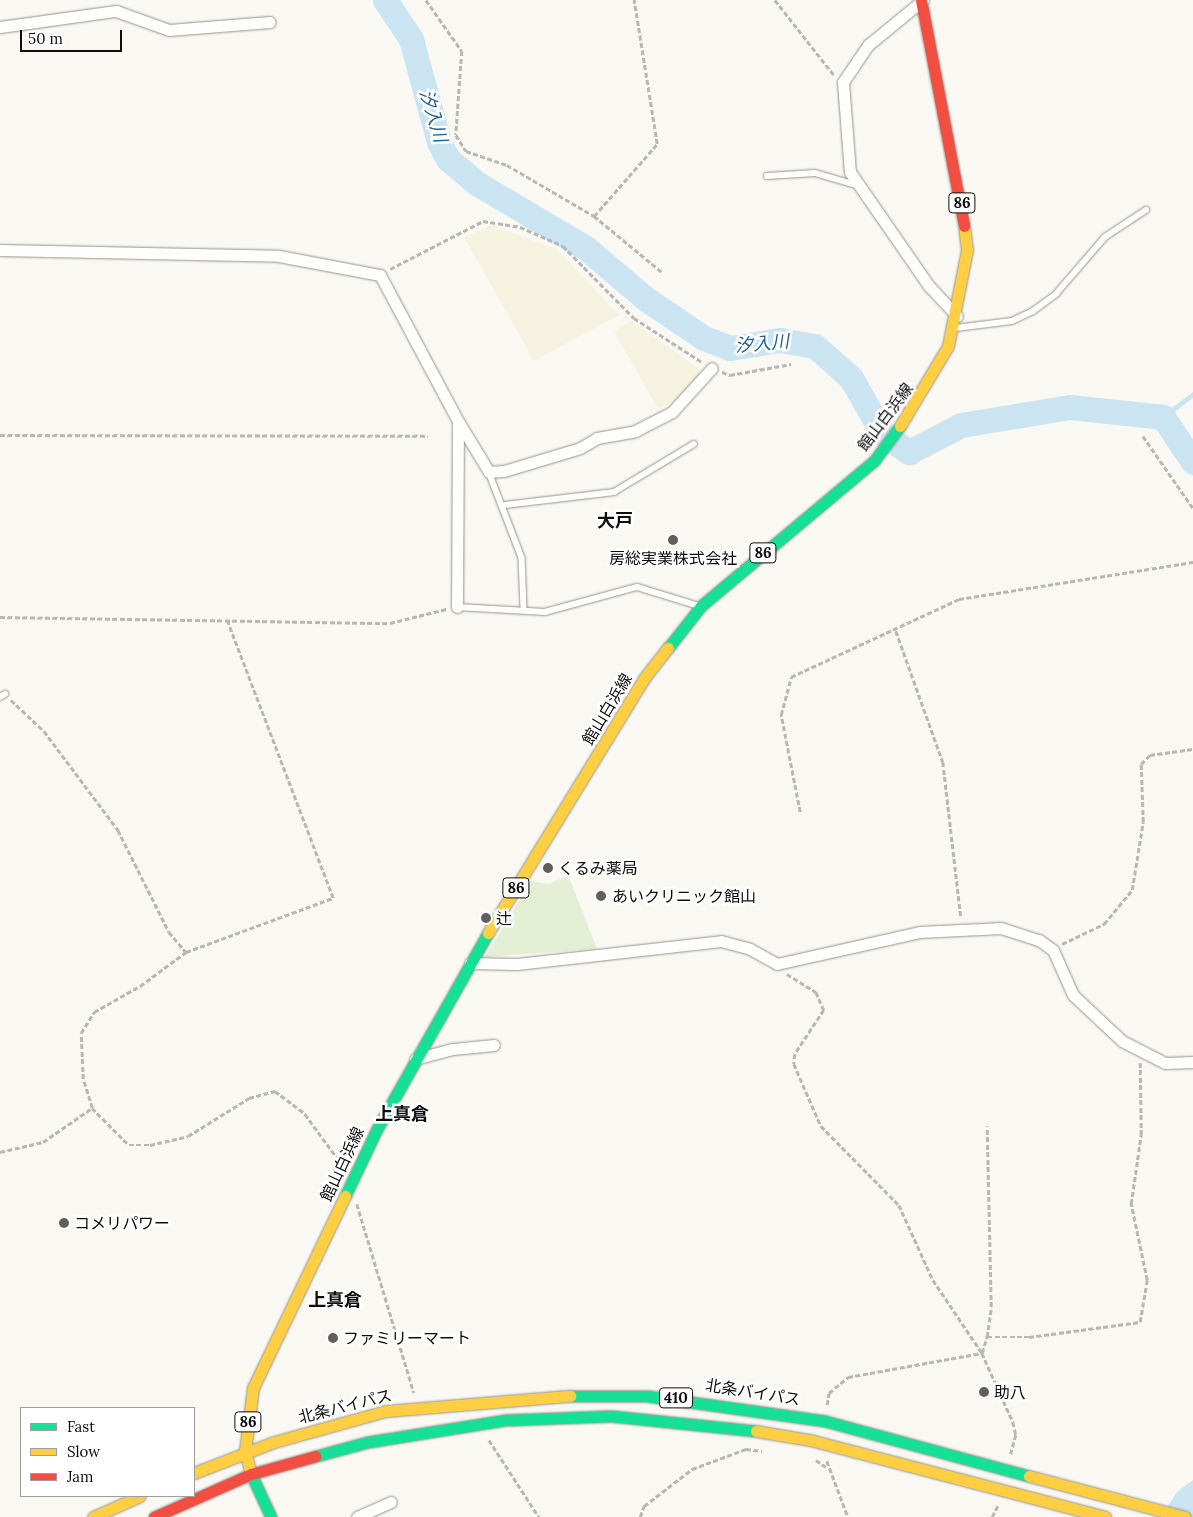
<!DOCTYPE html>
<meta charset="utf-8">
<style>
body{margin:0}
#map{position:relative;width:1193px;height:1517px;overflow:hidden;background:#faf8f2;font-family:Lora,"Noto Sans JP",serif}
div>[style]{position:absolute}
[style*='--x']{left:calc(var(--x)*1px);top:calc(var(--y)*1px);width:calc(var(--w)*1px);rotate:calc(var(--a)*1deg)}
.farmland>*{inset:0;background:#f5f2df}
.green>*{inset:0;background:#e3eed4}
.water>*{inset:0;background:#cbe4f1}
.stream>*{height:4.5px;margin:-2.25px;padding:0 2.25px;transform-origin:2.25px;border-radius:2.25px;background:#cbe4f1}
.river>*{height:25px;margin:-12.5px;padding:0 12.5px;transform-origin:12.5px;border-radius:12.5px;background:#cbe4f1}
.path>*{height:2.5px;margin-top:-1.25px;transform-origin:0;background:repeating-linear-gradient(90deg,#b8b7b6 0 5px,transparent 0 7.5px)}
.roads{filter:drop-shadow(0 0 1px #949390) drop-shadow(0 0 1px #949390)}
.lane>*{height:5.5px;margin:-2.75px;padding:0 2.75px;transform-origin:2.75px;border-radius:2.75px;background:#fefefd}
.street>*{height:11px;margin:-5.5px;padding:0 5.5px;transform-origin:5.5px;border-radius:5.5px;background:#fefefd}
.fast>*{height:11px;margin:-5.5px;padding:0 5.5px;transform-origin:5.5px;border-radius:5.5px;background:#16e098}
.slow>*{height:11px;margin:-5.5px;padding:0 5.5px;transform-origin:5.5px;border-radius:5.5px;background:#ffcf43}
.jam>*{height:11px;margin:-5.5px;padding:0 5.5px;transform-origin:5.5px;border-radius:5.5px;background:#f24e42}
.dots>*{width:14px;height:14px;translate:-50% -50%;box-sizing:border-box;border:2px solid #fff;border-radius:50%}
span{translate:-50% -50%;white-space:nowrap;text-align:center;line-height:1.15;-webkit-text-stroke:5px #fff;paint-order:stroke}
.shield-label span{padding:1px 4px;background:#fff;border:1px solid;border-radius:4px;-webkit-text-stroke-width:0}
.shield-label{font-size:15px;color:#0d0d0d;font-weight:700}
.street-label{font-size:16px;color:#0d0d0d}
.poi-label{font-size:16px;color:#0d0d0d}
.left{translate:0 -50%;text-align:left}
.water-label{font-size:18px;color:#216293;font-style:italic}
.neighbourhood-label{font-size:18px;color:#0d0d0d;font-weight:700}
.legend{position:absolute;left:20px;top:1407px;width:175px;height:90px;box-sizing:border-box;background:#fff;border:1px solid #9e9e9e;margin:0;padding:6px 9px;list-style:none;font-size:15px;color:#0d0d0d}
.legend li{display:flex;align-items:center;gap:10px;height:25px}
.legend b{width:25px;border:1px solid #9e9e9e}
.scale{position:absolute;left:20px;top:30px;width:102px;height:22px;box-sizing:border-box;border:2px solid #0d0d0d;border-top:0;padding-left:6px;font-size:15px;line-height:18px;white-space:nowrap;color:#0d0d0d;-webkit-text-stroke:4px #fff;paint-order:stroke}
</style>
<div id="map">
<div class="farmland">
<i style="clip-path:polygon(492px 225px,556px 249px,619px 315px,534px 361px,464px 237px)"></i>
<i style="clip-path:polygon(632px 321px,699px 369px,699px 377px,677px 400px,658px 409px,614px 331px)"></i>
</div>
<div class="green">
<i style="clip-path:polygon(568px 875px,597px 949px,485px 957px,531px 881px,549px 884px)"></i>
</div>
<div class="water">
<i style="clip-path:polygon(1143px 411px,1164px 412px,1177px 422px,1193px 449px,1193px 476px,1157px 425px,1131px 414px)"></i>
<i style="clip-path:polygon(1193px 1480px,1193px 1517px,1161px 1517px,1177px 1492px)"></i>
</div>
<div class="stream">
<i style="--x:1164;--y:416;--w:36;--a:-37"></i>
</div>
<div class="river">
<i style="--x:385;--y:0;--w:47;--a:56.3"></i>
<i style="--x:411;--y:39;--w:107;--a:74.8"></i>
<i style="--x:439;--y:142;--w:19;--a:62"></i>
<i style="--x:448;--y:159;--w:39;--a:40"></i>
<i style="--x:478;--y:184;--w:126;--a:30.7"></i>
<i style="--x:586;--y:248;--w:79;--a:40.4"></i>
<i style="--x:646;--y:299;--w:70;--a:33.9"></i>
<i style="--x:704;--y:338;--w:28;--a:21"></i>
<i style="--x:730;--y:348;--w:51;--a:-9.1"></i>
<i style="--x:780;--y:340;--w:36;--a:10"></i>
<i style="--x:815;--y:346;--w:48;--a:41.6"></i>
<i style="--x:851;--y:378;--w:64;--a:60.3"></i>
<i style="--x:883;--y:434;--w:32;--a:35"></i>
<i style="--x:909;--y:452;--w:59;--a:-27.4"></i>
<i style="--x:961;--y:425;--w:110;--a:-9.4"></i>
<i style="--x:1070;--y:407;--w:94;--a:6.1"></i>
<i style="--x:1163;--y:417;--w:54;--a:56.3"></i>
</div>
<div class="path">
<i style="--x:426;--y:0;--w:62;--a:54.8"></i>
<i style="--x:462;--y:51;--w:84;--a:94.1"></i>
<i style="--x:456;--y:135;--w:19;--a:58"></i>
<i style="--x:466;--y:151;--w:43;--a:18.9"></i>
<i style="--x:507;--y:165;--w:101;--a:30.4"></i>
<i style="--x:594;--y:216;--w:88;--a:39.5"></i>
<i style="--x:775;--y:0;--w:95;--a:51.8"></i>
<i style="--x:594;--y:216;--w:96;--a:-48.8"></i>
<i style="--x:657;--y:144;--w:146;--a:-99.1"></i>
<i style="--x:390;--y:269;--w:105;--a:-27.3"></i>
<i style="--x:483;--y:221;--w:37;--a:9"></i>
<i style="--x:520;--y:227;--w:47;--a:23.8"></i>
<i style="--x:563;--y:246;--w:101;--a:45.4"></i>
<i style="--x:634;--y:318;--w:81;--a:32.9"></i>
<i style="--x:722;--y:372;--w:9;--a:21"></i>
<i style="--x:730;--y:375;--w:62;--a:-10.2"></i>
<i style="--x:0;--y:435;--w:428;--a:0.1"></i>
<i style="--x:1143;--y:436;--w:88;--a:55.2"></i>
<i style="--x:0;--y:617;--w:390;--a:0.9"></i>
<i style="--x:390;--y:623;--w:58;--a:-14"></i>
<i style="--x:896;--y:631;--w:139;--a:70.3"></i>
<i style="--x:943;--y:762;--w:157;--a:83.4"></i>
<i style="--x:11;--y:700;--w:45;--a:43.2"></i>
<i style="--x:44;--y:731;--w:124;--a:53.2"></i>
<i style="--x:118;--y:830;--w:114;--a:63.4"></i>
<i style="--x:169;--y:932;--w:26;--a:50"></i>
<i style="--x:186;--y:952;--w:157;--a:-20.2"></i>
<i style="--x:333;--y:898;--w:300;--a:-110.9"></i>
<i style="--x:800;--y:812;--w:99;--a:-101.1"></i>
<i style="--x:781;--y:715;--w:39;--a:-75"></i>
<i style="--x:791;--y:677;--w:185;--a:-24.9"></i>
<i style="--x:959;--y:599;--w:237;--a:-9"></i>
<i style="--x:1062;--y:944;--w:47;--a:-25.5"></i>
<i style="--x:1104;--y:924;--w:44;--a:-50.5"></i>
<i style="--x:1132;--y:890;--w:69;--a:-80.8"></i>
<i style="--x:1143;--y:822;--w:58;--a:-92"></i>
<i style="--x:1141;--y:764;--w:13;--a:-45"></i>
<i style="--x:1150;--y:755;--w:43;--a:-7.9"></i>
<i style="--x:787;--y:974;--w:34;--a:32"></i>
<i style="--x:816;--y:992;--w:20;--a:66"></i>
<i style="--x:824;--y:1010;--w:53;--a:123.4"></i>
<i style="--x:795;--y:1054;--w:10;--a:96"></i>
<i style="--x:794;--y:1064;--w:68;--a:66.5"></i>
<i style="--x:821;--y:1126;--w:111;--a:45.4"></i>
<i style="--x:899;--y:1205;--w:82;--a:65.6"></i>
<i style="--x:933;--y:1280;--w:88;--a:56.1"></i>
<i style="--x:982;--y:1353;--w:76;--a:65.8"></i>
<i style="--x:1013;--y:1422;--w:13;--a:77"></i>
<i style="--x:1016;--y:1435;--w:20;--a:105"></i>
<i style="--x:92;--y:1108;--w:30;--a:-107"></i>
<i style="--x:83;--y:1079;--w:46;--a:-92.5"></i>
<i style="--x:81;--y:1033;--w:25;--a:-58"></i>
<i style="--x:94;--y:1012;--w:53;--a:-29.5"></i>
<i style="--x:140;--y:986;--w:57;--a:-36.5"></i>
<i style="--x:0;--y:1152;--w:44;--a:-13.1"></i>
<i style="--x:43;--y:1142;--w:60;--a:-34.8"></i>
<i style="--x:92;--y:1108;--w:52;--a:45"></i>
<i style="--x:129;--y:1145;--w:21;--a:0"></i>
<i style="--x:150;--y:1145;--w:39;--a:-13"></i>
<i style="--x:188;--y:1136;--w:72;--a:-31.9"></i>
<i style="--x:249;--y:1098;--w:27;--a:-15"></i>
<i style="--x:275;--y:1091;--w:38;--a:37"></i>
<i style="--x:305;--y:1114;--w:64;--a:53.8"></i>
<i style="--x:357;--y:1204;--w:197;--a:73.2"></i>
<i style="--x:987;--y:1337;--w:30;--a:-82"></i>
<i style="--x:991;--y:1307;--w:181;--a:-91.3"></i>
<i style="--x:982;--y:1353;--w:17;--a:-73"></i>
<i style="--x:987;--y:1337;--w:42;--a:0"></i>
<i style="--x:1029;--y:1337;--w:112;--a:-7.7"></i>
<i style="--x:1140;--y:1322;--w:43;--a:-80.5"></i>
<i style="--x:1147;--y:1280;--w:78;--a:-101.9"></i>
<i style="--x:1131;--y:1204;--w:70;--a:-81.8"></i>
<i style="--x:1141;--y:1135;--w:72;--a:-90.8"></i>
<i style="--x:827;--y:1405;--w:12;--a:-81"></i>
<i style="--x:829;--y:1393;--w:25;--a:-40"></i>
<i style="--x:848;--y:1377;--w:136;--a:-10.2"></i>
<i style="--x:489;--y:1440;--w:92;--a:57"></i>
<i style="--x:816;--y:1460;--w:12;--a:35"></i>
<i style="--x:827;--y:1461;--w:60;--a:69.4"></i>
<i style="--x:640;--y:1517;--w:12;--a:-70"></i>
<i style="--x:644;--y:1506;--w:61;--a:-37.6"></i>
<i style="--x:692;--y:1469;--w:58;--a:-20.3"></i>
<i style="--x:746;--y:1449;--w:16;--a:7"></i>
<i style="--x:992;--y:1517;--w:13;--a:-63"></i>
</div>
<div class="roads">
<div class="lane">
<i style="--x:767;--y:176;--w:48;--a:-3.6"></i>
<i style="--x:815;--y:173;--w:43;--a:16.3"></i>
<i style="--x:956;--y:328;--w:56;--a:-7.1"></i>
<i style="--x:1012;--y:321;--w:23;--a:-25"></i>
<i style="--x:1033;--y:311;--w:29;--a:-36"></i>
<i style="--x:1056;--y:294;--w:75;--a:-49.3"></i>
<i style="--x:1105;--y:237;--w:49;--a:-33.4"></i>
<i style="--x:489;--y:472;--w:92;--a:69"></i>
<i style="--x:522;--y:558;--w:50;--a:87.7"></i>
<i style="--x:505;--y:505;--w:110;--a:-6.8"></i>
<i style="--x:614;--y:492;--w:93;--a:-31"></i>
<i style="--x:457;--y:607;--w:88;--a:3.3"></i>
<i style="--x:545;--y:612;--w:95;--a:-15.2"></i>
<i style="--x:637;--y:587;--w:65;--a:17"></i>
<i style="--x:0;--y:697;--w:6;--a:-31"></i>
</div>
<div class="street">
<i style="--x:923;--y:0;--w:71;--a:140.7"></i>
<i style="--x:868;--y:45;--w:45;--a:124"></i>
<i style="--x:843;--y:82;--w:90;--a:85.6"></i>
<i style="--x:850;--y:172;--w:139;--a:55.3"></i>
<i style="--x:929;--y:286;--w:41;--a:47"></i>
<i style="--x:0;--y:27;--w:117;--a:-7.9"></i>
<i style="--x:116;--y:11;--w:56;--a:19.7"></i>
<i style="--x:169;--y:30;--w:101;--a:-4.5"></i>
<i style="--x:0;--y:250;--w:279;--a:1.2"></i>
<i style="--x:279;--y:256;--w:103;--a:10.7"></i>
<i style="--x:380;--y:275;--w:166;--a:61.9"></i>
<i style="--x:458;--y:421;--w:186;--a:90.3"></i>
<i style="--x:458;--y:421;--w:60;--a:58.7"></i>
<i style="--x:489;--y:472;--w:15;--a:-4"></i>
<i style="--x:504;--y:471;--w:79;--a:-16.8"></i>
<i style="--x:580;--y:448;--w:20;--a:-30"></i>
<i style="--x:597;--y:438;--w:39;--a:-10"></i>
<i style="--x:635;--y:431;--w:42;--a:-27.2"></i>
<i style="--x:672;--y:412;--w:59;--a:-47.7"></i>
<i style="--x:470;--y:963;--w:47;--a:1.2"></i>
<i style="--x:517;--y:964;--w:205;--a:-6.4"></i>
<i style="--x:721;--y:941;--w:30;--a:15"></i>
<i style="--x:750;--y:949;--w:31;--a:29"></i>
<i style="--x:777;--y:964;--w:147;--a:-12.6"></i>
<i style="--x:920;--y:932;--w:81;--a:-2.8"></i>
<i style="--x:1001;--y:928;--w:40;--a:18"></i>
<i style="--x:1039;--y:940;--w:17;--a:36"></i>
<i style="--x:1053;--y:950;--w:49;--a:66"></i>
<i style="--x:1073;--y:995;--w:67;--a:43.2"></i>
<i style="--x:1122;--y:1041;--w:48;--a:27.1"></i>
<i style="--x:1165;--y:1063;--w:28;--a:-2"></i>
<i style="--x:415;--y:1059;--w:39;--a:-15"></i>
<i style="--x:453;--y:1049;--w:41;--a:-5.6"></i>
<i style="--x:357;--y:1517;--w:37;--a:-24"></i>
</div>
<div class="fast">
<i style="--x:668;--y:648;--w:53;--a:-51.8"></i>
<i style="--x:701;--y:606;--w:226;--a:-40"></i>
<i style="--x:874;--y:461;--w:44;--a:-53.4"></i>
<i style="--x:345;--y:1196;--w:74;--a:-64.5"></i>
<i style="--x:377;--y:1129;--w:225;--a:-60.5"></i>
<i style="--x:570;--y:1396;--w:77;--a:0"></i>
<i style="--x:647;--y:1396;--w:180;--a:8"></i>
<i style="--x:825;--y:1421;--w:211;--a:15.1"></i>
<i style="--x:316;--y:1456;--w:54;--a:-15.1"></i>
<i style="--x:368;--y:1442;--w:140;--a:-9.1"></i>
<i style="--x:506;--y:1420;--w:105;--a:-2.2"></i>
<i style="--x:611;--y:1416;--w:146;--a:5.9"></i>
<i style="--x:251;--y:1474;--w:47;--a:65.1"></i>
</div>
<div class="slow">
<i style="--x:900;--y:426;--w:93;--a:-59"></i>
<i style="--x:948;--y:346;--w:98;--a:-78.8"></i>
<i style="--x:967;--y:250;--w:24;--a:-97"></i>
<i style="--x:488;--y:933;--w:300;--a:-58.5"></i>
<i style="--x:645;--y:677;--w:37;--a:-52"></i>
<i style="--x:756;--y:1431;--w:55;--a:9.5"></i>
<i style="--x:810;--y:1440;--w:305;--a:14.6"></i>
<i style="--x:194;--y:1473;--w:86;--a:-21.2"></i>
<i style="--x:274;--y:1442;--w:116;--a:-15.5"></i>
<i style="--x:386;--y:1411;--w:185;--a:-4.7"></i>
<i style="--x:251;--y:1474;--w:24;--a:-105"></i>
<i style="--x:245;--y:1451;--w:64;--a:-82.8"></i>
<i style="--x:253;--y:1388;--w:213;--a:-64.4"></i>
<i style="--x:1029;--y:1476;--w:161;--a:14.7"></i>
<i style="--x:93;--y:1517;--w:51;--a:-24.1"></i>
</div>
<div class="jam">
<i style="--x:921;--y:0;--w:230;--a:79.2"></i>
<i style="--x:154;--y:1517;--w:106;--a:-23.9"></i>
<i style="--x:251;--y:1474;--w:67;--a:-15.5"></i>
</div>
</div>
<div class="dots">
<i style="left:673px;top:540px;background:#605f5d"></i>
<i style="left:548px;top:868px;background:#605f5d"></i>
<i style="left:601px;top:896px;background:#605f5d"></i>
<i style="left:486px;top:918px;background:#605f5d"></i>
<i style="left:64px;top:1223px;background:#605f5d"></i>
<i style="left:333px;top:1338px;background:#605f5d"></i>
<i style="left:984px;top:1392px;background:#605f5d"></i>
</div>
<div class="shield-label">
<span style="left:962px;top:203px">86</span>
<span style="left:763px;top:553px">86</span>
<span style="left:516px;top:888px">86</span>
<span style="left:676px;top:1398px">410</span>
<span style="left:248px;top:1422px">86</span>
</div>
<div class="street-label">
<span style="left:885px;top:417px;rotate:-53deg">館山白浜線</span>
<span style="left:607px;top:709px;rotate:-59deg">館山白浜線</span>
<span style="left:342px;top:1164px;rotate:-65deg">館山白浜線</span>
<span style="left:753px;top:1392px;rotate:9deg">北条バイパス</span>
<span style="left:345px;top:1406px;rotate:-14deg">北条バイパス</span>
</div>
<div class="poi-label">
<span style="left:673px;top:558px">房総実業株式会社</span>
<span class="left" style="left:558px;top:868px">くるみ薬局</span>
<span class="left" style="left:612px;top:896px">あいクリニック館山</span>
<span class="left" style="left:496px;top:918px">辻</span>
<span class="left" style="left:74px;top:1223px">コメリパワー</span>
<span class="left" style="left:343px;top:1338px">ファミリーマート</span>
<span class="left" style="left:994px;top:1392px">助八</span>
</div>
<div class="water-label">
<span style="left:433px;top:116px;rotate:73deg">汐入川</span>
<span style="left:762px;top:344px;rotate:-5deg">汐入川</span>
</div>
<div class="neighbourhood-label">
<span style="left:615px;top:521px">大戸</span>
<span style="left:402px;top:1114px">上真倉</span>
<span style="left:335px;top:1300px">上真倉</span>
</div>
<ul class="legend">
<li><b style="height:6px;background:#16e098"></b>Fast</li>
<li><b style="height:6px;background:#ffcf43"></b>Slow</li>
<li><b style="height:6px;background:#f24e42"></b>Jam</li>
</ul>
<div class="scale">50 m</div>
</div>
